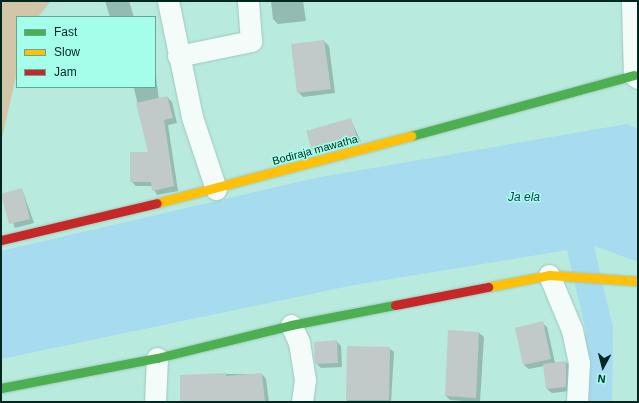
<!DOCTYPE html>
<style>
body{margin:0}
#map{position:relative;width:639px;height:403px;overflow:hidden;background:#b8eade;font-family:Arial,sans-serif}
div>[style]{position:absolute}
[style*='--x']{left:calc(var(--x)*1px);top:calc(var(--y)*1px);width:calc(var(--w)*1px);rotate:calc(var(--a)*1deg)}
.green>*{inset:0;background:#d1c6a7}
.water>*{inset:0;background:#a6dbf0}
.shadow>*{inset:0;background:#0003}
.canal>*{height:27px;margin:-13.5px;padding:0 13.5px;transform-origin:13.5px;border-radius:13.5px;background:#a6dbf0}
.building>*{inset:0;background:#c1cac9}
.roads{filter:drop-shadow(0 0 1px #a0c7be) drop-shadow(0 0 1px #a0c7be)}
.street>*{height:21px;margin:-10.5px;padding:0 10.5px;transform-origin:10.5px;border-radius:10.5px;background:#f4fcfa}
.fast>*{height:9px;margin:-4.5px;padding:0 4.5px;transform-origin:4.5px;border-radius:4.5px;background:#4caf50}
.slow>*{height:9px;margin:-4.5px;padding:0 4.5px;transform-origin:4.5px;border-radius:4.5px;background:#ffc107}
.jam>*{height:9px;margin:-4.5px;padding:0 4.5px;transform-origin:4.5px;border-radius:4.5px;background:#c62828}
span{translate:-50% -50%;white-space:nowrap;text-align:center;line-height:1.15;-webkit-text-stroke:3px #a4fee9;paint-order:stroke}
.street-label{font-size:11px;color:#002821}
.water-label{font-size:12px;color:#174159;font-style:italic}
.frame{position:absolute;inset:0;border:2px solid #002821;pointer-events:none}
.legend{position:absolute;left:16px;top:16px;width:140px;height:72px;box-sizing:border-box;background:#a4fee9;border:1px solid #62a899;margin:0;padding:5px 7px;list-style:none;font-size:12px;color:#002821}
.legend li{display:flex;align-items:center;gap:8px;height:20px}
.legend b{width:20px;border:1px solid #62a899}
.north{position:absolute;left:583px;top:347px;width:40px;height:40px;-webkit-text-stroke:3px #a4fee9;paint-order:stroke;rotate:187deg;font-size:11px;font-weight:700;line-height:16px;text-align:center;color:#002821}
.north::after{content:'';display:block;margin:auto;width:14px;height:18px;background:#002821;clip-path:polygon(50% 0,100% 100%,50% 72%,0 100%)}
</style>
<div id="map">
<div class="green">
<i style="clip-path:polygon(1px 1px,51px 1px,38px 17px,17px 17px,17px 72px,1px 143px)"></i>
</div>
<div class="water">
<i style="clip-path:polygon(627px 124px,638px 129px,638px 262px,595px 246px,580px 248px,354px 285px,1px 359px,1px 251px,315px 178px)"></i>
</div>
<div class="shadow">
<i style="clip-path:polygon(105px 1px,129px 1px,134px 17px,110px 17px)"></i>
<i style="clip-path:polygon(271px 1px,303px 1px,306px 21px,278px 24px,273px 19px)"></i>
<i style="clip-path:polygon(324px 41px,329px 46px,335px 93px,303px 97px,298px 92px)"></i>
<i style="clip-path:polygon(155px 70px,159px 99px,167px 97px,172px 102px,177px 123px,168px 125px,178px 191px,157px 195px,152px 186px,136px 186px,131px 181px,149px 153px,134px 88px,121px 87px,155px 87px)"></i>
<i style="clip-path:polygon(351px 120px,361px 142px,317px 154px,313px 149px)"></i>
<i style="clip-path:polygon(22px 189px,34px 223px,15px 228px,2px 194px)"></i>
<i style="clip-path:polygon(542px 323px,547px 327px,555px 363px,566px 362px,570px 366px,570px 391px,552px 393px,547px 389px,544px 366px,529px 369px,524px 365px,516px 328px)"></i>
<i style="clip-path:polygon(449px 331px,479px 333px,484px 337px,480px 402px,450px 400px,446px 396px)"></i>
<i style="clip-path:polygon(336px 341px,341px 346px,342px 367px,321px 368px,316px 363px)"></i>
<i style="clip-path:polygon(348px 347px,389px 348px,394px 352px,391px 402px,347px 402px)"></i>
<i style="clip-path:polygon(226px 374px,262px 374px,266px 379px,269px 402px,181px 402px)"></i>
</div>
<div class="canal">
<i style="--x:580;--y:248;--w:83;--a:76.8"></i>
<i style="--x:599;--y:329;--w:73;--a:90.8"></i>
</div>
<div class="building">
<i style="clip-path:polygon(324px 40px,331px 89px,297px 93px,291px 44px)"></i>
<i style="clip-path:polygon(167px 96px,173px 118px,164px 120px,174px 186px,152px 191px,151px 182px,130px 182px,130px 152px,148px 152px,136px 103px)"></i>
<i style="clip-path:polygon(351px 118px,357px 138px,312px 150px,306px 131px)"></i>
<i style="clip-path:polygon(22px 188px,30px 219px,9px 224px,1px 194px)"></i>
<i style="clip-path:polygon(543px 321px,551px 359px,523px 365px,515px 328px)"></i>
<i style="clip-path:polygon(448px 330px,479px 332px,476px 398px,445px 396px)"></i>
<i style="clip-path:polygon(337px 340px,338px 363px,315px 364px,314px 342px)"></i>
<i style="clip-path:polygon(347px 346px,390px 347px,389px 400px,346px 400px)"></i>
<i style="clip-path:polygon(566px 361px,566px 387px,546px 389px,543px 364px)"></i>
<i style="clip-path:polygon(226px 373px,226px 376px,262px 373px,265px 402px,180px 402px,180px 375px)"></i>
</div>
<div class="roads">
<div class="street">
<i style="--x:168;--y:1;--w:118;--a:78.3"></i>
<i style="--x:192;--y:117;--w:76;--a:71.6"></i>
<i style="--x:632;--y:1;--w:74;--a:88.5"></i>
<i style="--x:634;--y:75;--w:5;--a:37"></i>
<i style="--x:178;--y:56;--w:75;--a:-11.6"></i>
<i style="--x:251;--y:41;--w:40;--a:-94.3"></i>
<i style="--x:549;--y:275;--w:60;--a:67.3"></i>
<i style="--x:572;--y:330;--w:34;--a:78"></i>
<i style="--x:579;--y:363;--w:39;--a:93"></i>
<i style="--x:291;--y:325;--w:19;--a:65"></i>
<i style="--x:299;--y:342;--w:38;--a:81"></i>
<i style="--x:305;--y:380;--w:22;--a:98"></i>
<i style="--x:155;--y:402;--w:44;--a:-87.4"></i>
</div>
<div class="fast">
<i style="--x:411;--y:136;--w:231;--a:-15.3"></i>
<i style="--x:1;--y:388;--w:159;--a:-10.9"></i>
<i style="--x:157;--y:358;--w:138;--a:-13.8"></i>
<i style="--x:291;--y:325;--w:106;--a:-10.9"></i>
</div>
<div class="slow">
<i style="--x:157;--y:203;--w:263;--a:-14.8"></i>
<i style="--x:488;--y:287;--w:62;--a:-11.1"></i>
<i style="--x:549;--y:275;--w:89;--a:3.9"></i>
</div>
<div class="jam">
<i style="--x:1;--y:240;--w:160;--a:-13.3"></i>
<i style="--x:395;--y:305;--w:95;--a:-11"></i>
</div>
</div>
<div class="street-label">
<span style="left:315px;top:150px;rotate:-15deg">Bodiraja mawatha</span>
</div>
<div class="water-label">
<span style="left:524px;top:198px">Ja ela</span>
</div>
<div class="frame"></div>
<ul class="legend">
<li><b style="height:5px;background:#4caf50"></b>Fast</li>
<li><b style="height:5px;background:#ffc107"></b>Slow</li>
<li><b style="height:5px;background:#c62828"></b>Jam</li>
</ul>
<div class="north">N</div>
</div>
